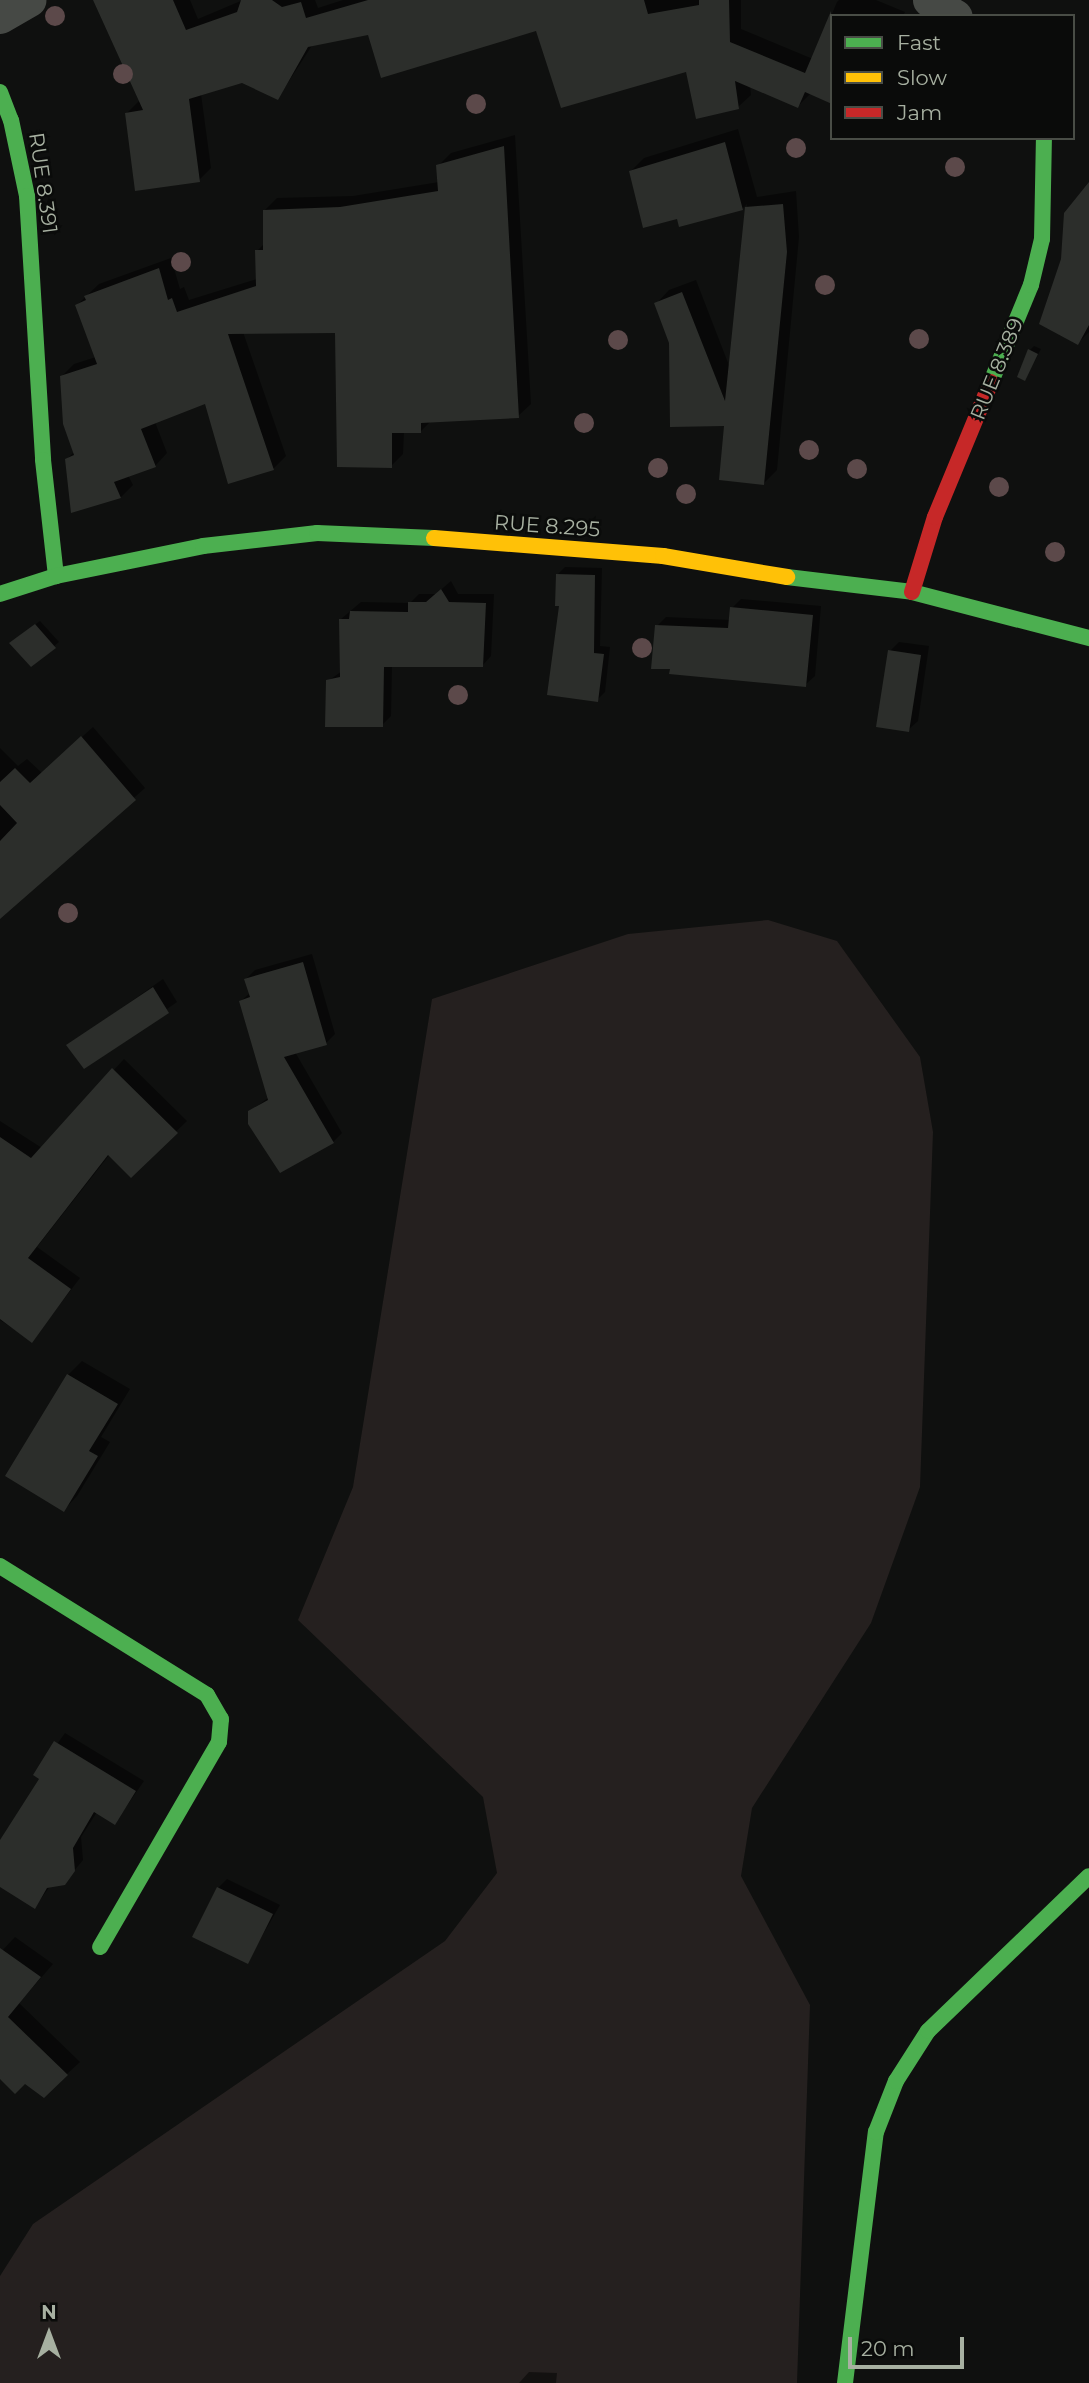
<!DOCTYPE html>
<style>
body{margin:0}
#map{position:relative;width:1089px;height:2383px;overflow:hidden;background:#0f100f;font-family:Montserrat,sans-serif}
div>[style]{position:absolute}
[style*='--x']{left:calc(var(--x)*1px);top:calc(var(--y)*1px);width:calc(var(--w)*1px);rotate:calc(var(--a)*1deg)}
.green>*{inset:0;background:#25201f}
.shadow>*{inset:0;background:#0007}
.building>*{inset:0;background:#2c2e2b}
.street>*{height:33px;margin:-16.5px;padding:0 16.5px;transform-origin:16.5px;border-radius:16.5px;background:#464945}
.fast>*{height:16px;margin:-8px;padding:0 8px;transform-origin:8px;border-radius:8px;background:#4caf50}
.slow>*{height:16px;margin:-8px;padding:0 8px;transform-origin:8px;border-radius:8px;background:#ffc107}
.jam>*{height:16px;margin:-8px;padding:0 8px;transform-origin:8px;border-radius:8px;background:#c62828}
.trees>*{width:20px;height:20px;margin:-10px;border-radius:50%;background:#5c494a}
span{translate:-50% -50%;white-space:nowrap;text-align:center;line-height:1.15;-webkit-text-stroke:5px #0a0b0a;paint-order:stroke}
.street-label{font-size:21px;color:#a7b0a1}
.legend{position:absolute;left:830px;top:14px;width:245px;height:126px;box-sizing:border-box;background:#0a0b0a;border:2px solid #494d46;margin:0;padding:9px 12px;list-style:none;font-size:21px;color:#a7b0a1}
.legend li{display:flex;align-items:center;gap:14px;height:35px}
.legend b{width:35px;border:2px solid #494d46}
.north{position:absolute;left:14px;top:2299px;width:70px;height:70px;-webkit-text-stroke:5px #0a0b0a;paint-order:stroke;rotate:0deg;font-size:19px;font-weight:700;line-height:28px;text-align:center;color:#a7b0a1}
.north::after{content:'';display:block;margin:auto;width:24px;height:32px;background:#a7b0a1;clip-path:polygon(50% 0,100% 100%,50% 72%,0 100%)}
.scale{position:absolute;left:848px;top:2337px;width:116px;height:32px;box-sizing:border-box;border:4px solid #a7b0a1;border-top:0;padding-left:9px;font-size:21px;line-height:24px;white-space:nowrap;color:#a7b0a1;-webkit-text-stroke:5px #0a0b0a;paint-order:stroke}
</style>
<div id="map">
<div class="green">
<i style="clip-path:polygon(768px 920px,837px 941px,920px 1057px,933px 1132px,920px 1487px,871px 1623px,752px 1808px,741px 1876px,810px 2005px,797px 2383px,0 2383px,0 2276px,33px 2224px,445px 1941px,497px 1873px,483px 1797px,298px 1620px,353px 1487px,432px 999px,628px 934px)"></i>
</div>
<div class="shadow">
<i style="clip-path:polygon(97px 0,190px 0,198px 19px,243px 0,315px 0,318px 8px,343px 0,741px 0,741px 29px,813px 59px,837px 2px,839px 0,876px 0,905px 12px,903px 16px,832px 16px,832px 102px,811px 93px,798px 106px,750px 85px,751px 95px,738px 107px,687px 70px,534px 21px,369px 33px,313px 44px,278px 98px,243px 81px,201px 94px,211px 168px,199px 180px,127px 113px,140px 100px)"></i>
<i style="clip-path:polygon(738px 129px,757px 197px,796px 191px,799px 237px,777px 470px,764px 483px,671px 342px,656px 304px,669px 290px,696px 280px,730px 368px,747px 204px,742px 209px,679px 217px,631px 171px,644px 158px)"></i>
<i style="clip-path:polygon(515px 135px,531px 404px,518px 416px,431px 421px,420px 432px,404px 432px,403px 454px,391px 466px,337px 331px,243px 332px,286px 456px,274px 468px,230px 482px,206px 402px,155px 422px,167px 453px,155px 466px,128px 475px,133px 485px,121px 497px,72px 510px,67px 459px,75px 451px,62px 376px,74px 364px,96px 357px,77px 305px,99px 284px,171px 258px,180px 289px,184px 287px,189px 300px,257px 279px,257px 251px,265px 243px,265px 210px,277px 198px,353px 196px,439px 182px,438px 166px,451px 153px)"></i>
<i style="clip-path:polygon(1089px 186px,1089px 332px,1078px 343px)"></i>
<i style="clip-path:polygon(1034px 346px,1041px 349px,1025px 379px,1030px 350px)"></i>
<i style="clip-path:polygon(565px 567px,602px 568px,600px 646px,610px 647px,605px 692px,597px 700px,561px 604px,557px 575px)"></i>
<i style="clip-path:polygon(451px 581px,458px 594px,494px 594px,491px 656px,482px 666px,392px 666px,391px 716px,382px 725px,328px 681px,342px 671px,341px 619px,361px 602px,410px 603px,419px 594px,436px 594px)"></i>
<i style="clip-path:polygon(741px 599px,821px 606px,815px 676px,805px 685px,673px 667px,657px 626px,666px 617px,731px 620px,732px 608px)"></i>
<i style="clip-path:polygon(40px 621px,59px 642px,31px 665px,16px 639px)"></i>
<i style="clip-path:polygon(899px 642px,929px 646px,918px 721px,908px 730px,890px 651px)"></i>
<i style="clip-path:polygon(93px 727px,145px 788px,0 917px,0 748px,18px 766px,27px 759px,42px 773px)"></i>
<i style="clip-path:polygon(312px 954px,335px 1034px,326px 1043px,295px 1052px,342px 1133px,333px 1142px,250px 1112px,269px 1097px,241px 1001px,250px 993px,246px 979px,255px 970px)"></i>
<i style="clip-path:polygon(163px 979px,177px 1002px,85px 1066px,69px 1045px)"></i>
<i style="clip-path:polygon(124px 1059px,187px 1121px,131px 1175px,110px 1154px,37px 1247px,80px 1278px,32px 1341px,0 1320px,0 1121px,42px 1148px)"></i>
<i style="clip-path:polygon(82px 1361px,130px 1389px,101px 1437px,110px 1442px,77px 1496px,64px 1510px,7px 1475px,68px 1375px)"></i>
<i style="clip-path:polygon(65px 1733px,144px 1781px,115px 1823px,97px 1812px,81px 1837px,83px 1860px,64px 1883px,51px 1885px,35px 1907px,0 1885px,0 1844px,41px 1778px,35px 1775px)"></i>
<i style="clip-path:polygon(227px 1879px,280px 1905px,247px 1962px,218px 1888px)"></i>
<i style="clip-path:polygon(15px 1937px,53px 1964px,19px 2003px,80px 2062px,67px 2074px,25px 2082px,0 2076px,0 1953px)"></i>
<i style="clip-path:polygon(529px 2372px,557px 2373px,556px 2383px,519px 2383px)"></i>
</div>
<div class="building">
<i style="clip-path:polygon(93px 0,173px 0,186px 30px,237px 12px,241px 0,272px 0,282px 7px,301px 2px,306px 18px,368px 0,644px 0,648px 14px,699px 5px,699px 0,729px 0,730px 42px,805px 73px,831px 11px,832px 104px,805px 92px,798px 108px,735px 81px,739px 109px,696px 119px,686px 72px,561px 108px,536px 31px,381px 78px,368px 35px,308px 47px,278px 100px,242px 83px,189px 99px,200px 182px,135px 191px,125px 113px,143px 110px)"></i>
<i style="clip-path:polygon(725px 142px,743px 210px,679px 227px,677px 219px,643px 228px,629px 171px)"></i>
<i style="clip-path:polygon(504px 146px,519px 418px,421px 423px,421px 433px,392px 433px,392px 468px,337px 467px,335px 333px,228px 334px,274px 470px,228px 484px,205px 404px,141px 429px,156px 467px,114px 482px,121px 498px,71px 513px,65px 459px,74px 455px,63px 424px,60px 376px,97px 364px,75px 305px,86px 300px,84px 296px,159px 268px,168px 300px,172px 298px,177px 312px,256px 286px,255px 250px,263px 250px,263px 210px,340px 207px,438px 191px,436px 165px)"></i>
<i style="clip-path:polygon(1089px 182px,1089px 325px,1078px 345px,1039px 324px,1061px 259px,1064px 213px)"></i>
<i style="clip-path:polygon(783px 204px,787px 252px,764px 485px,719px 480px,724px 426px,670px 427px,669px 343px,654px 303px,682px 292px,725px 401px,745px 207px)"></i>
<i style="clip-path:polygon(1028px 349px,1038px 354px,1025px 381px,1017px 377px)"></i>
<i style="clip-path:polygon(556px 574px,595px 575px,594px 653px,604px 654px,598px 702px,547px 695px,559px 606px,555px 606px)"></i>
<i style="clip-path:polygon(441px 589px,449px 602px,486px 603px,483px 667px,384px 667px,383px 727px,325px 727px,326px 680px,340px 677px,339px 619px,349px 619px,350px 611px,408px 612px,408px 602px,426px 602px)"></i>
<i style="clip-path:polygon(730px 607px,813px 615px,806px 687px,669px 674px,670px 669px,651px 669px,655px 625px,728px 628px)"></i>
<i style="clip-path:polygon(35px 624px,56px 648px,31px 667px,9px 643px)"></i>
<i style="clip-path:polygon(888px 650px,921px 655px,909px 732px,876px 727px)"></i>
<i style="clip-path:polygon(81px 736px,136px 800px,0 919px,0 841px,17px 823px,0 805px,0 782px,15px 768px,30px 783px)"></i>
<i style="clip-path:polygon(303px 962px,327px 1045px,284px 1057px,334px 1143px,280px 1173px,248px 1124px,248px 1111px,268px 1100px,239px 1001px,250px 997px,244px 979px)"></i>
<i style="clip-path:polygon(153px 987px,169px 1013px,84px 1069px,66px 1045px)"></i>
<i style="clip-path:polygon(112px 1068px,178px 1133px,131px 1178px,108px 1155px,28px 1258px,71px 1289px,32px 1343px,0 1319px,0 1137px,31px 1158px)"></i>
<i style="clip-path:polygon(67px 1374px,118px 1404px,89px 1451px,98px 1456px,64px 1512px,5px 1476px)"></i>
<i style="clip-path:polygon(54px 1741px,136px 1791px,115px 1825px,94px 1812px,73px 1848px,75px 1871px,65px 1885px,47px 1888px,35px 1909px,0 1887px,0 1840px,39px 1779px,33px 1775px)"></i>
<i style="clip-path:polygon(217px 1887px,273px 1914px,248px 1964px,192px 1937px)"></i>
<i style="clip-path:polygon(0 1948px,41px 1977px,8px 2017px,68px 2075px,44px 2098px,25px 2084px,15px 2094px,0 2079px)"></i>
</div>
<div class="street">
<i style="--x:929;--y:0;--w:31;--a:31"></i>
<i style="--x:0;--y:17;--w:34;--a:-30"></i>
</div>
<div class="fast">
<i style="--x:0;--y:92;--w:30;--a:69"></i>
<i style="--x:11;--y:120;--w:78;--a:78.1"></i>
<i style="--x:27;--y:196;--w:264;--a:86.5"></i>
<i style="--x:43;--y:460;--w:117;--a:83.6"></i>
<i style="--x:991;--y:382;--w:105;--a:-67.6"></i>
<i style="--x:1031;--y:285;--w:47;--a:-76.6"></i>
<i style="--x:1042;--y:239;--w:101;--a:-88.9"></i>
<i style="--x:787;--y:577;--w:126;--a:6.8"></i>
<i style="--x:912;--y:592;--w:183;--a:14.6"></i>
<i style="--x:0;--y:594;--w:59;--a:-17.8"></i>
<i style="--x:56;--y:576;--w:150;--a:-11.5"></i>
<i style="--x:203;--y:546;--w:115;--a:-6.5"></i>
<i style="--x:317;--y:533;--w:117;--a:2.4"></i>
<i style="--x:0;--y:1566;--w:244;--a:31.9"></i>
<i style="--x:207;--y:1695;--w:28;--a:60"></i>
<i style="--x:221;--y:1719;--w:23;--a:95"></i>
<i style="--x:219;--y:1742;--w:237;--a:120.1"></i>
<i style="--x:845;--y:2383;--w:253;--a:-83"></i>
<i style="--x:876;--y:2132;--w:55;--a:-68.6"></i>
<i style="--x:896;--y:2081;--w:59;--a:-57.4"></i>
<i style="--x:928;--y:2031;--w:223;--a:-43.9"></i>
</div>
<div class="slow">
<i style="--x:434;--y:538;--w:230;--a:4.5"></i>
<i style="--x:663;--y:556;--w:126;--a:9.6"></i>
</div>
<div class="jam">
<i style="--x:912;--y:592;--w:78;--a:-73"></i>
<i style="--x:935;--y:517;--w:146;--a:-67.5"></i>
</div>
<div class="trees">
<i style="left:55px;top:16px"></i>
<i style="left:123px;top:74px"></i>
<i style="left:476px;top:104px"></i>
<i style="left:796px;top:148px"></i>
<i style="left:955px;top:167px"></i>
<i style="left:181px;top:262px"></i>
<i style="left:825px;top:285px"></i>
<i style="left:919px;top:339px"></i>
<i style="left:618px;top:340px"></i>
<i style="left:584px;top:423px"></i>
<i style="left:809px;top:450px"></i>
<i style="left:658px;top:468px"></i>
<i style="left:857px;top:469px"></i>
<i style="left:999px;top:487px"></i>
<i style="left:686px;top:494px"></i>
<i style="left:1055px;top:552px"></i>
<i style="left:642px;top:648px"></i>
<i style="left:458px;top:695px"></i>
<i style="left:68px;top:913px"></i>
</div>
<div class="street-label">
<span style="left:43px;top:183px;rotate:82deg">RUE 8.391</span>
<span style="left:997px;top:369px;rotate:-68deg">RUE 8.389</span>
<span style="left:547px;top:526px;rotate:4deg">RUE 8.295</span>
</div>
<ul class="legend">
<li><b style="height:9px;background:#4caf50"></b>Fast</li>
<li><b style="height:9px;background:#ffc107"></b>Slow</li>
<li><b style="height:9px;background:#c62828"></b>Jam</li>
</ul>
<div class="north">N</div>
<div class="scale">20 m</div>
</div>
